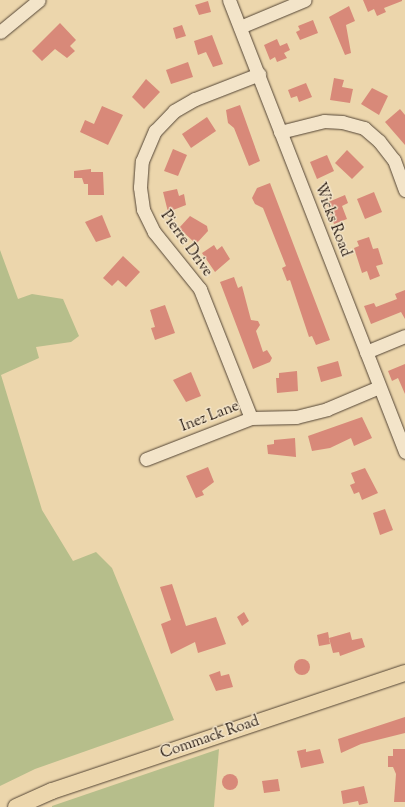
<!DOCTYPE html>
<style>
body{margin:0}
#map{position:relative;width:405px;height:807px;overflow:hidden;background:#ecd6ac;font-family:"Sorts Mill Goudy",serif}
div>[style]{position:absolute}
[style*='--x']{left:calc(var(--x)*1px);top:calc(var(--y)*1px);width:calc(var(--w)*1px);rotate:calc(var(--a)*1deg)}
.green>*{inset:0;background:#b6be8b}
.building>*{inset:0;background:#d88979}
.round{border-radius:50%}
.roads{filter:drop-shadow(0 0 1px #544535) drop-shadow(0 0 1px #544535)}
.minor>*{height:13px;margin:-6.5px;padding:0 6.5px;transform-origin:6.5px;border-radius:6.5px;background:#f3e4c9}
.major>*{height:16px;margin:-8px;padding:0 8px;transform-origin:8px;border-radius:8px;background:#ecd6ac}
span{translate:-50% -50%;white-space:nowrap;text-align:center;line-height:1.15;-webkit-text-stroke:3px #f3e4c9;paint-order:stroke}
.street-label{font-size:15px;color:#22150d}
</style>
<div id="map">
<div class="green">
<i style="clip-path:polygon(0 250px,18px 299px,32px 294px,63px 299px,79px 336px,71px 342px,36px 347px,39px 358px,1px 375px,42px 510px,73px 561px,96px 552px,112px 568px,174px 720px,35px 769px,0 786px)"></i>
<i style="clip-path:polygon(219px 749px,214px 807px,52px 807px,52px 806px)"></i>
</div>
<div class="building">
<i style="clip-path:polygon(363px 0,402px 0,402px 1px,384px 8px,386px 12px,377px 16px,374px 9px,368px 12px)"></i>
<i style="clip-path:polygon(208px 1px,211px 12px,199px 15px,195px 5px)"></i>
<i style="clip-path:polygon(349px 6px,355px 21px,346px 25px,351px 53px,345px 55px,329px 17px)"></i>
<i style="clip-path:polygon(313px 20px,318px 33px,300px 40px,296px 32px,300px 30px,298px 26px)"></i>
<i style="clip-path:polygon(60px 23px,76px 40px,70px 46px,75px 51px,67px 58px,55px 49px,42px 61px,32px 51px)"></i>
<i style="clip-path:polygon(182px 25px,186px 36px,176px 39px,173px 28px)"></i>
<i style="clip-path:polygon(212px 35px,223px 64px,213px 67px,206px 52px,198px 55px,194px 41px)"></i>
<i style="clip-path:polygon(277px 39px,280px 46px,287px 43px,290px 50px,284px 53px,287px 58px,277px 62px,275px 57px,270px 60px,264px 45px)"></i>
<i style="clip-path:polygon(188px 62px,193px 77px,171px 84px,166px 70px)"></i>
<i style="clip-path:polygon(334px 78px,344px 80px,342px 87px,353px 89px,350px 103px,330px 100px)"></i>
<i style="clip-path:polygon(146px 79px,160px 92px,144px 109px,132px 97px)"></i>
<i style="clip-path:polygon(306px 83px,312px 97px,299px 102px,297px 96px,291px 98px,288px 90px)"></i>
<i style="clip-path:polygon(372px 88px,388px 96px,379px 115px,361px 104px)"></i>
<i style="clip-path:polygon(240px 105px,260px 161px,249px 166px,234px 128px,228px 123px,226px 110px)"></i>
<i style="clip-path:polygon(102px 106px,123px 115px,108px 145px,80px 132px,85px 120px,94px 124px)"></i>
<i style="clip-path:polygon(400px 109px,405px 115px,405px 145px,385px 122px)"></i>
<i style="clip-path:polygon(207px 117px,216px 131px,191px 148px,182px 134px)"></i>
<i style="clip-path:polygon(173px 149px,187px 155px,178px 176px,164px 171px)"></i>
<i style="clip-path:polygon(347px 150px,364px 167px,352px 179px,335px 163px)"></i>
<i style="clip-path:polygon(327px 155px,334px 171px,317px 179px,310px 162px)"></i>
<i style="clip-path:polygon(91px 169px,91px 172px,103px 172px,104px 195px,88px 195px,88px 184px,84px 184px,82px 178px,74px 178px,74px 171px)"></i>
<i style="clip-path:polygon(270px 183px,330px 340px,316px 345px,312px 336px,309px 337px,290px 280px,287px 281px,282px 268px,286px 266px,263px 208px,255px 204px,252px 198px,257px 188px)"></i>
<i style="clip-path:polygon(177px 189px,179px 196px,184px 194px,186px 205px,168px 212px,163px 192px)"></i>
<i style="clip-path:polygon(374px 192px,382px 212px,365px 219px,357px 199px)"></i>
<i style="clip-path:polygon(345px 195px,348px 203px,342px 206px,347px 219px,334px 224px,326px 203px)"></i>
<i style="clip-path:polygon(102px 215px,111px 237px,96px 242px,85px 222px)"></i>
<i style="clip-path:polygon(190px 216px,207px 226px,208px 231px,196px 244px,179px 228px)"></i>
<i style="clip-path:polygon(369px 237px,373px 249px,378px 248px,383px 264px,376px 266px,380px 276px,370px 280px,367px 271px,362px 273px,354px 248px,359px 246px,357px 241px)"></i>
<i style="clip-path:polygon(214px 245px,217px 250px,222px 246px,230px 259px,215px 272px,202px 253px)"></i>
<i style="clip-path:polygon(123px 256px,140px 272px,126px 287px,118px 280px,112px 286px,103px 278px)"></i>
<i style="clip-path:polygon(234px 277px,238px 288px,242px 286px,251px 320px,258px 321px,260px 325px,256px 331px,263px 352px,267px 350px,272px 358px,270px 362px,253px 369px,220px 282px)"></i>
<i style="clip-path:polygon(405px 290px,405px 319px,401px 312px,371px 324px,364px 306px,374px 303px,376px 307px,397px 299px,395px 294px)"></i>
<i style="clip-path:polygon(165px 305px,175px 333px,155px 340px,151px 328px,155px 327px,150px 310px)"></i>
<i style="clip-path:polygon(338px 361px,342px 376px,321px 382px,317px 367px)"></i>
<i style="clip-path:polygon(405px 364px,405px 394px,398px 378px,392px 381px,388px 371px)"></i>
<i style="clip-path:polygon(297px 371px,298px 391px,277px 393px,276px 378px,279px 378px,279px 373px)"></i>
<i style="clip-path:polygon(191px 372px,201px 396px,186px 402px,173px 380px)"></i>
<i style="clip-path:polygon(362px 417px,372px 438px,354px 446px,351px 438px,330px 448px,312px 451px,308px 436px)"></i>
<i style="clip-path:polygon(295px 438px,296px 457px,268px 454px,267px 445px,274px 444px,274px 440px)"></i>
<i style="clip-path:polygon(208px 467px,214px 482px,202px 491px,204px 495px,196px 498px,186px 476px)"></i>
<i style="clip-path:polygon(365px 468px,378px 493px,362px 500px,359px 492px,354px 494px,350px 485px,355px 483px,351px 473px)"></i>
<i style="clip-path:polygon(385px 509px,393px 530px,380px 535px,373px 513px)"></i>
<i style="clip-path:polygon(172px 584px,186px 626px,216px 617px,226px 644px,198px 653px,195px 642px,171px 654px,161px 624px,171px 620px,160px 587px)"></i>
<i style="clip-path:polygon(244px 612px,249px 621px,242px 626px,237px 617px)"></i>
<i style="clip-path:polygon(328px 632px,330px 644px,319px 646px,317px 635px)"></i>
<i style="clip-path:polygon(350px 632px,352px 640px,362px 638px,365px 647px,340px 656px,339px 652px,333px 653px,329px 638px)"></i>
<i class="round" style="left:294px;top:659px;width:16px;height:16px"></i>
<i style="clip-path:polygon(220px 671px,221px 676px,229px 674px,233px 687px,216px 691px,209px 675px)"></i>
<i style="clip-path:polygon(405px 717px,405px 733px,361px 744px,341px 753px,338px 739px)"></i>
<i style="clip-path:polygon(306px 749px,306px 752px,320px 749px,324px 763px,301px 768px,297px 751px)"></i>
<i style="clip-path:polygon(393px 749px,405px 749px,405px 802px,394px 802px,396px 774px,393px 767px,388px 767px,388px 756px,393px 756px)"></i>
<i class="round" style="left:222px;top:774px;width:16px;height:16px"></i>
<i style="clip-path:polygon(278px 779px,280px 791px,264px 793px,262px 781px)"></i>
<i style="clip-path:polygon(364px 786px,368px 803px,359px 805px,358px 801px,343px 804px,341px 791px)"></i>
</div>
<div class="roads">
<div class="minor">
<i style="--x:229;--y:0;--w:485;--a:68.7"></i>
<i style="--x:240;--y:27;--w:70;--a:-22.6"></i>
<i style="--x:0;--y:32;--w:50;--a:-39.4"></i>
<i style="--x:280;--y:132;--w:45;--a:-14"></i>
<i style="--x:324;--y:121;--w:18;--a:3"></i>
<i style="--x:342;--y:122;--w:23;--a:15"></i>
<i style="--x:364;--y:128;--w:20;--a:41"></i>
<i style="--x:379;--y:141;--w:24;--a:52"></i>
<i style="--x:394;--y:160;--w:32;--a:70"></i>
<i style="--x:366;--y:352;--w:42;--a:-22.3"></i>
<i style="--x:251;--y:418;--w:139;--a:-111.6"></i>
<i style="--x:200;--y:289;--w:73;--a:-128.9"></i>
<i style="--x:154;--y:232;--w:25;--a:-116"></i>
<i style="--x:143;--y:209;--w:22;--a:-98"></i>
<i style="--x:140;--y:187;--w:26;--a:-86"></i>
<i style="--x:142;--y:161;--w:33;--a:-67"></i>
<i style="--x:155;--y:131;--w:28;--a:-46"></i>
<i style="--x:174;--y:111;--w:24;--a:-30"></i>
<i style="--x:195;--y:99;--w:69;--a:-21.3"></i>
<i style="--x:146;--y:459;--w:113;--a:-21.3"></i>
<i style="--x:251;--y:418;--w:45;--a:-1.3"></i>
<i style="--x:296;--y:417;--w:32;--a:-14"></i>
<i style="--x:327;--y:409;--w:56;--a:-22.9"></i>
</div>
<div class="major">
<i style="--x:16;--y:807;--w:39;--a:-24"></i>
<i style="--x:52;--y:791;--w:372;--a:-18.5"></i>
</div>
</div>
<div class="street-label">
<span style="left:332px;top:220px;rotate:69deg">Wicks Road</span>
<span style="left:186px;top:244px;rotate:54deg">Pierre Drive</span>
<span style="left:210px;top:417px;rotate:-21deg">Inez Lane</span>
<span style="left:210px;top:738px;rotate:-19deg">Commack Road</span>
</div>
</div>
